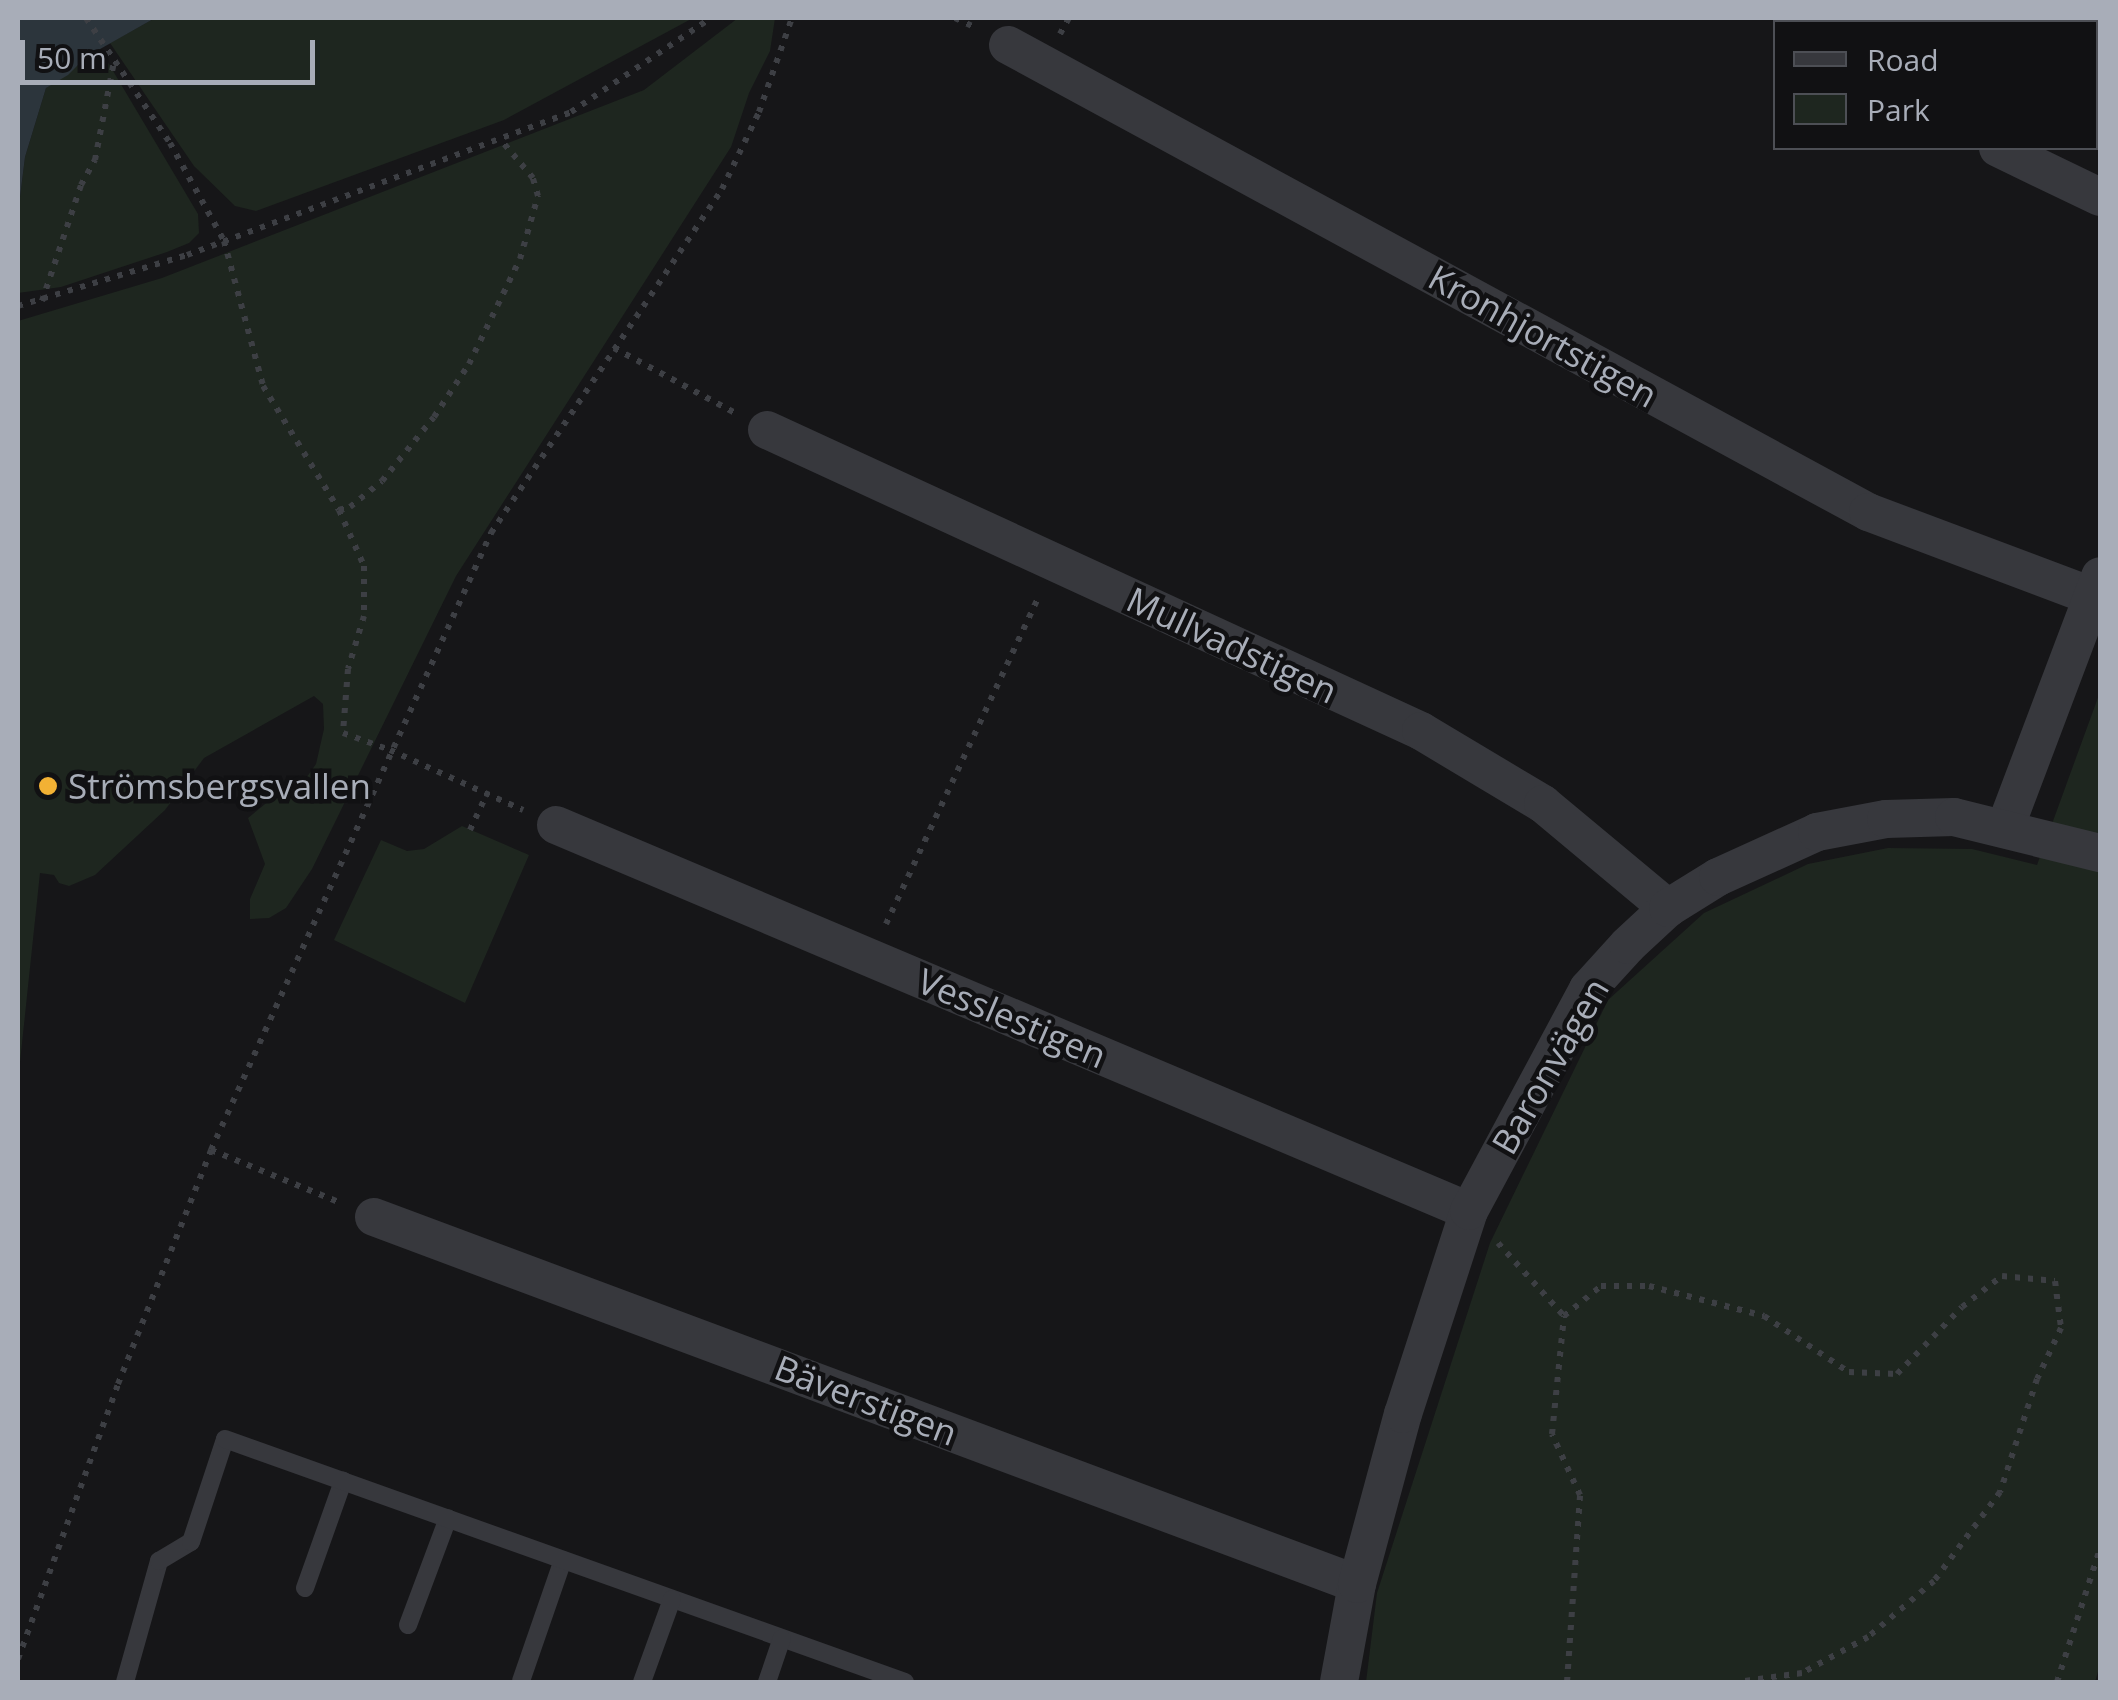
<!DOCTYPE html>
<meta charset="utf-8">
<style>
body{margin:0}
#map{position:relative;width:2118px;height:1700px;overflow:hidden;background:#161618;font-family:"Open Sans",sans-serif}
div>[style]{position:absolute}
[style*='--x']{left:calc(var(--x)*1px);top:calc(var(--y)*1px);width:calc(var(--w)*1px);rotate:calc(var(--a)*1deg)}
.green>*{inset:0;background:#1e261f}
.water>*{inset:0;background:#2c353c}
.path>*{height:6px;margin-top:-3px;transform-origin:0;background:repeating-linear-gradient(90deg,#3d3f44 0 5px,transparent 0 13px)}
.service>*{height:18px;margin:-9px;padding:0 9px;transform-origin:9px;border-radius:9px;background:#37383d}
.minor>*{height:38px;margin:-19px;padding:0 19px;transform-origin:19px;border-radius:19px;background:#37383d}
.dots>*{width:28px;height:28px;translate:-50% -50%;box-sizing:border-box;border:5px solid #111113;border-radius:50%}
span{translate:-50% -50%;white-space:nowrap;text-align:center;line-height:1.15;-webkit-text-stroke:9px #111113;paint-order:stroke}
.street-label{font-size:35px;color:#a8adb8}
.poi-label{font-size:35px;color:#a8adb8}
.left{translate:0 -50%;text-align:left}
.frame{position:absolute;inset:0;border:20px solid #a8adb8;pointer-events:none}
.legend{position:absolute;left:1773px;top:20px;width:325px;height:130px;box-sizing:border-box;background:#111113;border:2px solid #4d4f55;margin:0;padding:12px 18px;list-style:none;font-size:30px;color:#a8adb8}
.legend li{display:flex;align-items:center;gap:20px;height:50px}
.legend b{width:50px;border:2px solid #4d4f55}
.scale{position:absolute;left:20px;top:40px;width:295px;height:45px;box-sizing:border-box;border:5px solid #a8adb8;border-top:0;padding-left:12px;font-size:30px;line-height:35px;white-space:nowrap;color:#a8adb8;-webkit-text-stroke:8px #111113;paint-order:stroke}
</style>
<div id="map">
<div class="green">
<i style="clip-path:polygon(155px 18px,693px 18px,504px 120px,256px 211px,235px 206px,194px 166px,110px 43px)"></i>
<i style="clip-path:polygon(738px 18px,775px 18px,770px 51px,749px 93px,731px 147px,456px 576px,312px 869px,286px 908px,269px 918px,250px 919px,250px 899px,265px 864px,248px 818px,270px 800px,297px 791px,316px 764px,324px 729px,323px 704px,314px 696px,204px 758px,165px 810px,95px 875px,69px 886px,59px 883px,54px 875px,40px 873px,18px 1081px,18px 321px,162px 278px,644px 90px)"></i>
<i style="clip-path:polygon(100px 49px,198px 214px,199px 233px,189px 243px,167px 252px,61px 287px,18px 293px,18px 213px,25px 157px,46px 88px)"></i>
<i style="clip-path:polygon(2100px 692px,2100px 1665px,2095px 1682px,1366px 1682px,1377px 1593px,1490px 1243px,1608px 1000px,1704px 913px,1808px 864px,1888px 848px,1972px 849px,2037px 865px)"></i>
<i style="clip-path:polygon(462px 826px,529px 855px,465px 1003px,334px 940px,381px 840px,407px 851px,424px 849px)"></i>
</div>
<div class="water">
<i style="clip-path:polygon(18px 18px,155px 18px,86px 57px,68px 75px,46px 88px,25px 157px,18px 213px)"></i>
</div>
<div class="path">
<i style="--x:86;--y:18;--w:151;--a:56.1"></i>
<i style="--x:170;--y:143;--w:112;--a:61.1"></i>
<i style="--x:224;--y:241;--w:150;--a:74.9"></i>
<i style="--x:263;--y:386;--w:145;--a:58.5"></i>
<i style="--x:339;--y:510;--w:61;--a:65.9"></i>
<i style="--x:364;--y:566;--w:50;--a:90"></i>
<i style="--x:364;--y:616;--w:55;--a:106.8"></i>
<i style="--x:348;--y:669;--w:64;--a:94.5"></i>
<i style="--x:343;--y:733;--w:50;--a:19.9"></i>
<i style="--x:390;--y:750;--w:146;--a:24.3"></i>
<i style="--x:955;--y:18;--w:23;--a:25"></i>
<i style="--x:1060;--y:34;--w:18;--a:-61"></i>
<i style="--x:42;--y:301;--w:122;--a:-71.4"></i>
<i style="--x:81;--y:185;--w:29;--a:-61"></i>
<i style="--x:95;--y:160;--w:101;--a:-79.1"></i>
<i style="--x:18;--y:306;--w:177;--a:-16.8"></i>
<i style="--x:187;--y:255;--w:410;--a:-20.4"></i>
<i style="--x:571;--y:112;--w:169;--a:-33.9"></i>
<i style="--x:614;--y:348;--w:137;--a:28.2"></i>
<i style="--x:339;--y:510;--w:11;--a:-15"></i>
<i style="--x:350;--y:507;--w:41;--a:-39.1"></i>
<i style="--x:382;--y:481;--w:82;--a:-50.9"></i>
<i style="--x:434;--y:417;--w:64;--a:-56.6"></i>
<i style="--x:469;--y:364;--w:117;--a:-64.1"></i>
<i style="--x:520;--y:259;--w:66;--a:-74.1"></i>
<i style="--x:538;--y:196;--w:19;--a:-106"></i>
<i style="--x:533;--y:178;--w:51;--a:-130.2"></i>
<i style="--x:470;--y:830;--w:40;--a:-65"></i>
<i style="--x:886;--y:924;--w:362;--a:-65"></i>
<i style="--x:211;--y:1150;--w:140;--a:22.2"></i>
<i style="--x:1498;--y:1243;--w:98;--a:47.9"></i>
<i style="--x:18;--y:1659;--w:293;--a:-70"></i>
<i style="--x:118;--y:1384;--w:252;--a:-68.3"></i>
<i style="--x:211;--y:1150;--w:678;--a:-65.59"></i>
<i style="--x:491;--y:533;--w:414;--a:-56.1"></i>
<i style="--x:722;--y:189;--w:85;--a:-64.3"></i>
<i style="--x:759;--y:112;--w:100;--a:-70.7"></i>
<i style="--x:1567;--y:1682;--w:187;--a:-86"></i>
<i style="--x:1580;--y:1495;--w:67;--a:-114.7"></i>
<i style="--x:1552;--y:1434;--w:119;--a:-84.2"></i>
<i style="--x:1564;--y:1316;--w:48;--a:-39"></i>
<i style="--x:1601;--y:1286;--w:48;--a:0"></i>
<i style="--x:1649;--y:1286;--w:119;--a:14.6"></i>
<i style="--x:1764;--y:1316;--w:102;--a:33.4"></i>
<i style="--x:1849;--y:1372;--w:48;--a:2.4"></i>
<i style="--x:1897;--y:1374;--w:93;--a:-45.9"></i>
<i style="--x:1962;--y:1307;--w:51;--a:-37.8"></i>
<i style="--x:2002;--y:1276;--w:53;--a:5.4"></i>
<i style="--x:2055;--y:1281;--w:47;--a:82.7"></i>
<i style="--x:2061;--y:1328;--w:56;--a:115.2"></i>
<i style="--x:2037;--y:1379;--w:119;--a:108.1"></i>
<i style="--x:2000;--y:1492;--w:111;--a:126.6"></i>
<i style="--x:1934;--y:1581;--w:87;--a:139.7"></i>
<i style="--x:1868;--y:1637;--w:75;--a:151.4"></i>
<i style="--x:1802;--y:1673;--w:65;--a:172"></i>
<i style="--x:2057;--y:1682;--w:140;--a:-72.1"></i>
</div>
<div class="service">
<i style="--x:305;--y:1588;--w:114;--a:-70.4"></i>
<i style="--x:408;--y:1625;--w:114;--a:-69.5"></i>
<i style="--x:521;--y:1681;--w:128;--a:-70.9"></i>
<i style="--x:125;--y:1682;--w:126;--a:-74.3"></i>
<i style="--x:159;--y:1561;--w:37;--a:-31"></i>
<i style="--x:191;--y:1542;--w:108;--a:-71.7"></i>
<i style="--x:225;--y:1439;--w:722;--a:19.66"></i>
<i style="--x:642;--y:1682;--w:88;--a:-70.1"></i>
<i style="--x:767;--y:1682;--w:46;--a:-71.2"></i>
</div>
<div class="minor">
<i style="--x:1792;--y:18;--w:9;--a:27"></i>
<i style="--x:1008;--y:45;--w:979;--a:28.5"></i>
<i style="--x:1868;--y:512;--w:239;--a:20.6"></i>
<i style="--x:1998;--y:148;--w:113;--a:25.7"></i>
<i style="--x:767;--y:430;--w:720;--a:24.71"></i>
<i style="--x:1421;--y:731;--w:142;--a:30.9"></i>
<i style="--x:1543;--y:804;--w:163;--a:39.8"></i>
<i style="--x:556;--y:825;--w:991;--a:22.92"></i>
<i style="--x:2005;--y:828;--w:269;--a:-69.3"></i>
<i style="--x:374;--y:1217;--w:1049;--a:20.47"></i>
<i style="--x:1339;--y:1682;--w:100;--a:-79.6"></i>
<i style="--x:1357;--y:1584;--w:176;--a:-74.9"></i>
<i style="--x:1403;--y:1414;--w:213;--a:-72"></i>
<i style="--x:1469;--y:1211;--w:252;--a:-61.8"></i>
<i style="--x:1588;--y:989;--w:59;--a:-47.7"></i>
<i style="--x:1628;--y:945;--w:54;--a:-42.8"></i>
<i style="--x:1668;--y:908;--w:59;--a:-31.8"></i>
<i style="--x:1718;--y:877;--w:109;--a:-24.4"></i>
<i style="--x:1817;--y:832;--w:70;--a:-10.7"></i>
<i style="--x:1886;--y:819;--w:68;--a:-1.7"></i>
<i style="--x:1954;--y:817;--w:150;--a:13.9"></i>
</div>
<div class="dots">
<i style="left:48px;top:786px;background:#f2b134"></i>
</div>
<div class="street-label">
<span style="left:1543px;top:336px;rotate:29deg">Kronhjortstigen</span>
<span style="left:1232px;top:645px;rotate:25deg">Mullvadstigen</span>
<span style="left:1012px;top:1018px;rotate:23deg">Vesslestigen</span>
<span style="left:1550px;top:1066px;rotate:-60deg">Baronvägen</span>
<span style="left:866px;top:1400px;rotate:21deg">Bäverstigen</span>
</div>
<div class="poi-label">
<span class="left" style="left:68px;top:786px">Strömsbergsvallen</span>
</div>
<div class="frame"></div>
<ul class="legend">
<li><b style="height:12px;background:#37383d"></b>Road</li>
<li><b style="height:28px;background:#1e261f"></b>Park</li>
</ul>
<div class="scale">50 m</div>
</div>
